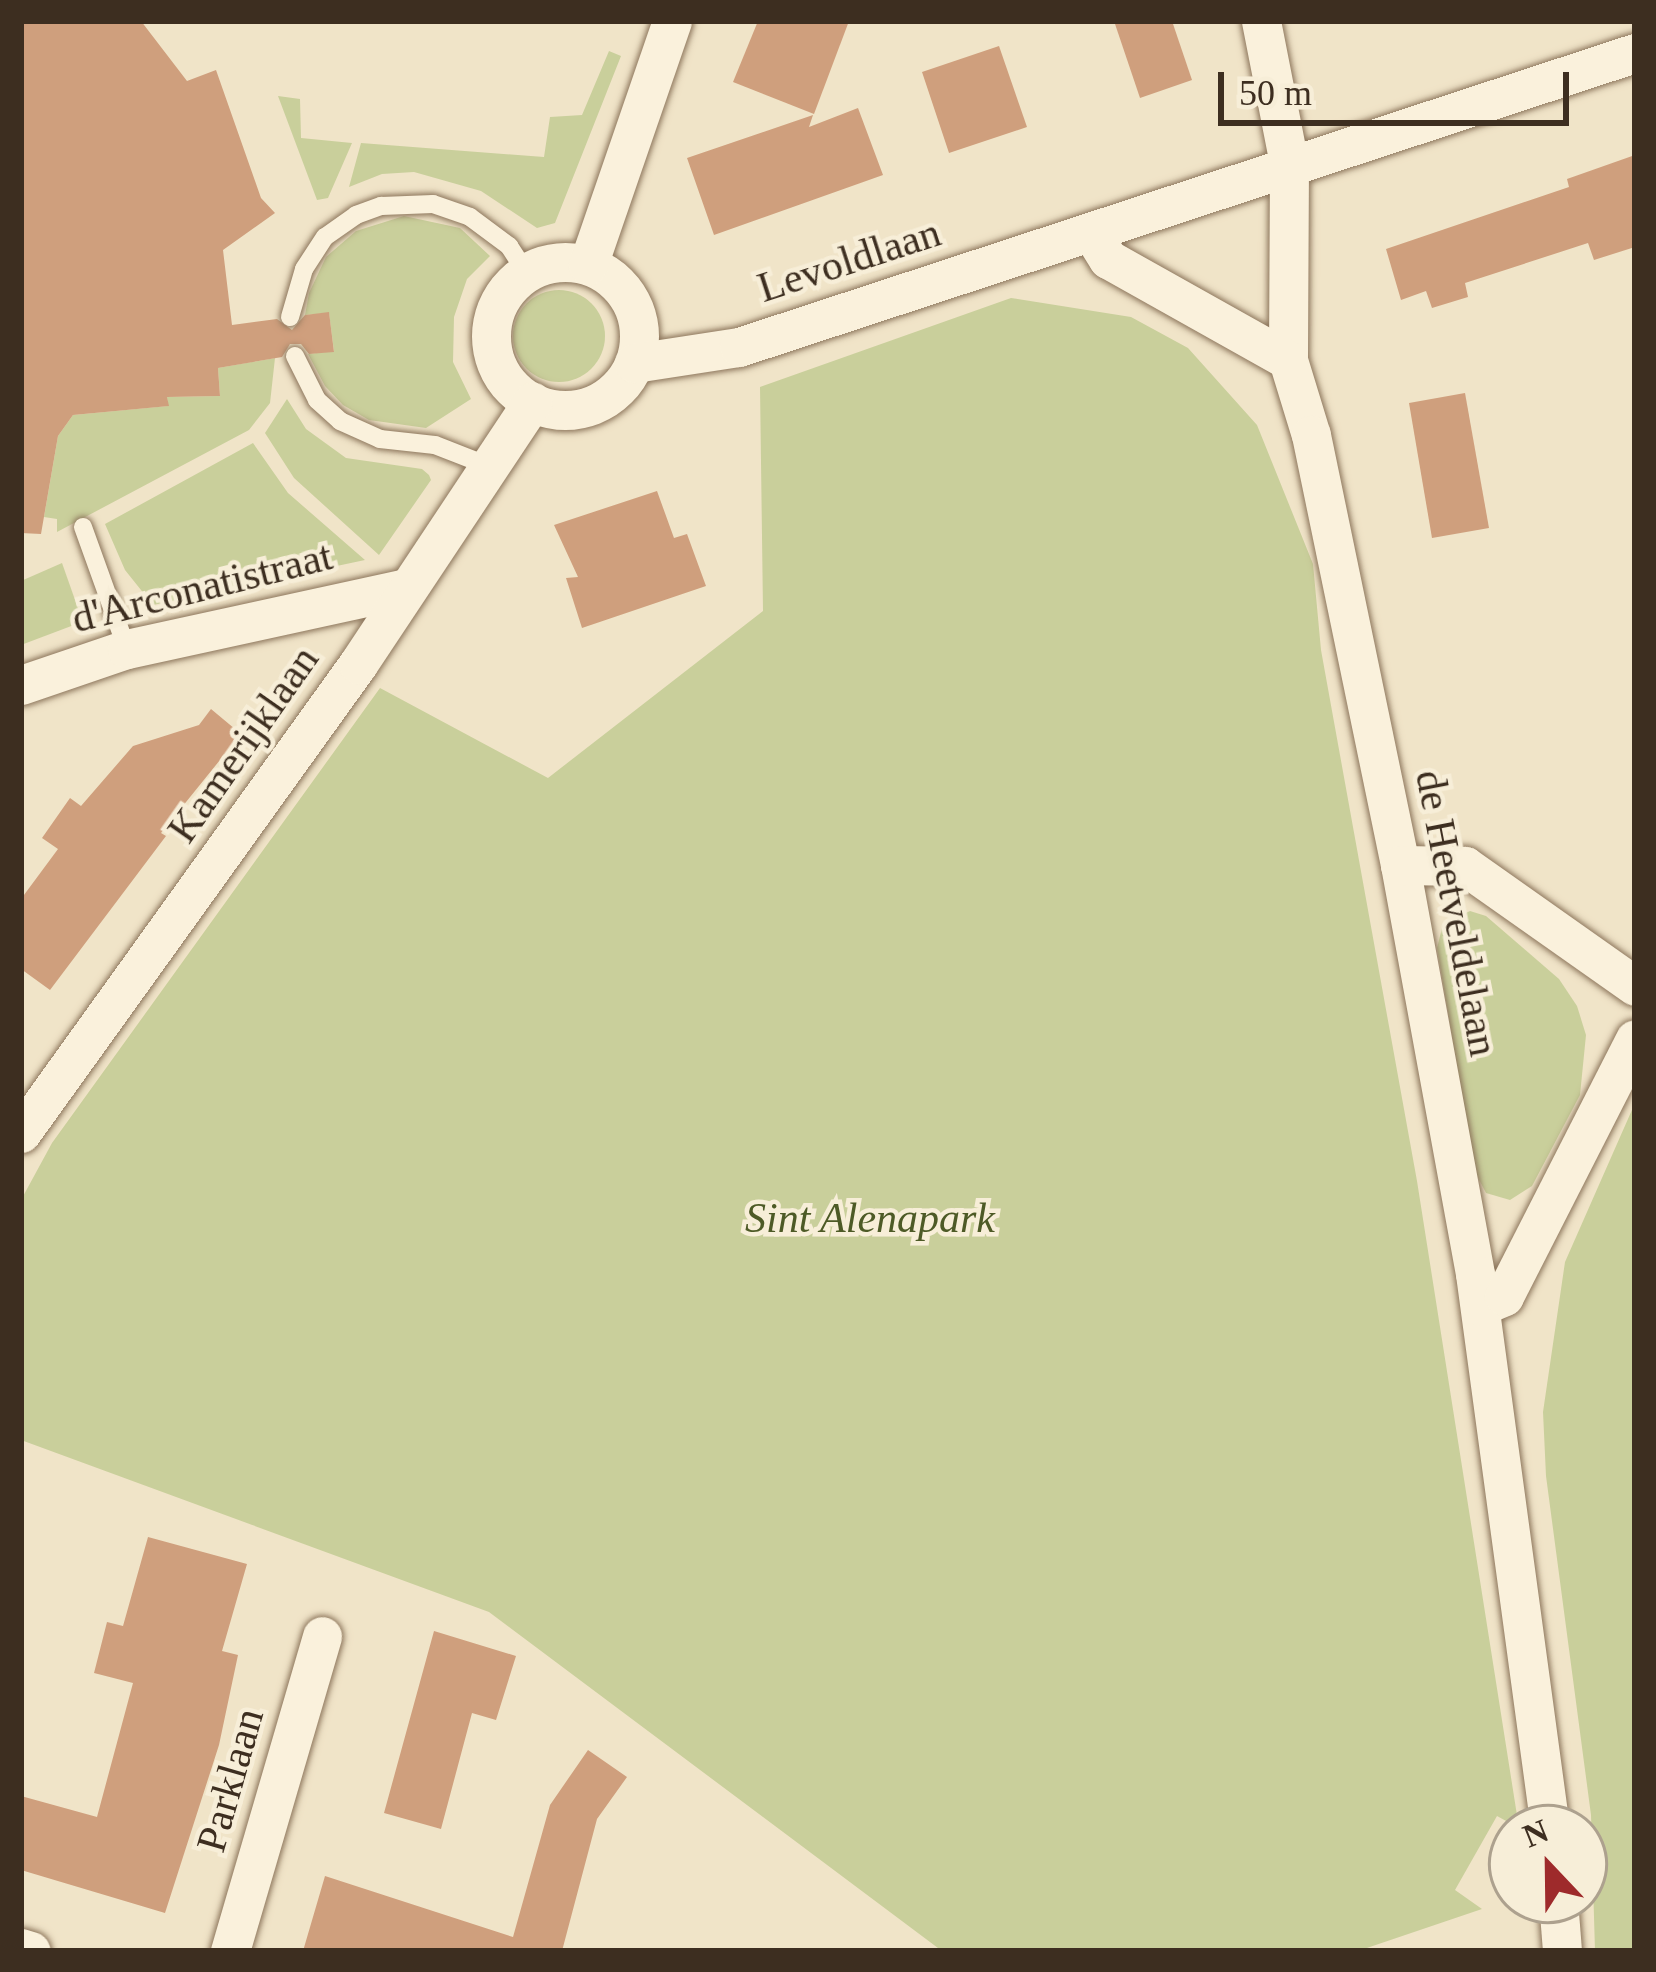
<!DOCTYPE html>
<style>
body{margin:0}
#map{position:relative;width:1656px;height:1972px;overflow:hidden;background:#f0e4c8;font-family:Georgia,serif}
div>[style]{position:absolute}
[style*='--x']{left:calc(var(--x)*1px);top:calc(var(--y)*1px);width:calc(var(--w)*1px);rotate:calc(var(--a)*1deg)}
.green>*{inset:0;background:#c9cf9b}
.round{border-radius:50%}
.building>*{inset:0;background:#cf9f7d}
.roads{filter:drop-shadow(0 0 3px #8d765c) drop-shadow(0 0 3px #8d765c)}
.service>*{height:18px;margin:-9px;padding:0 9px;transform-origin:9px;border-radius:9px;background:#faf1dc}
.minor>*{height:39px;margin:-19.5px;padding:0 19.5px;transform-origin:19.5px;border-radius:19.5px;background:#faf1dc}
.minor>.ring{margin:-19.5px;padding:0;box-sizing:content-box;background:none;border:39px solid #faf1dc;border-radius:50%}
span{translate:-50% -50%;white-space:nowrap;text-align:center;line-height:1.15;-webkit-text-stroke:9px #f7eed8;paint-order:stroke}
.street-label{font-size:42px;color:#3d2e20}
.park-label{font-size:42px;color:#4d5a26;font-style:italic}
.frame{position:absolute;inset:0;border:24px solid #3d2e20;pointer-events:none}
.north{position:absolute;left:1488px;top:1804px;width:120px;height:120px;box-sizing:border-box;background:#f7eed8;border:3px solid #ada18e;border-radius:50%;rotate:338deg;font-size:33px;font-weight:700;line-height:48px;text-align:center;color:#3d2e20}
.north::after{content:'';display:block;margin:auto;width:42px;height:54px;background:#9e2a2b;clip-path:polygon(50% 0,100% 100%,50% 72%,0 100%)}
.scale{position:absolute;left:1218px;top:72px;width:351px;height:54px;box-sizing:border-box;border:6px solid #3d2e20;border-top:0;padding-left:15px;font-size:36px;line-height:42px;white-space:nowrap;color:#3d2e20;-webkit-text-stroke:9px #f7eed8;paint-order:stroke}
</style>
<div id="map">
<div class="green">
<i style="clip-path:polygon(609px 51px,621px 56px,555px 223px,537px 228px,481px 191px,414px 172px,382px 174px,349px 187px,361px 143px,544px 157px,550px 117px,582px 115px)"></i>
<i style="clip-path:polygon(278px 96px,300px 99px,301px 138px,352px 143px,328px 198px,317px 200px)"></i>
<i style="clip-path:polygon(404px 216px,460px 228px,490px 256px,467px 279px,454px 317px,453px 362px,471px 399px,426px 428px,369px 420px,343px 405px,325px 386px,308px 354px,334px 351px,329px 313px,305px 315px,309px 293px,326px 257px,356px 231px)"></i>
<i class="round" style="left:513px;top:290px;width:92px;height:92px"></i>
<i style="clip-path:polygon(1011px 298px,1131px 317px,1188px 348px,1257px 425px,1313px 564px,1321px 650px,1417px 1181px,1519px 1828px,1497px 1816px,1455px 1890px,1482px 1909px,1358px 1951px,942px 1951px,489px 1612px,21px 1440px,21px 1200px,52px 1143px,380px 688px,548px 778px,763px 611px,760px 387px)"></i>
<i style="clip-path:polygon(275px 358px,270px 403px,249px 430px,57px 532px,57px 519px,44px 517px,58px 436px,73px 415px,168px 406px,167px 397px,220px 396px,218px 368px)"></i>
<i style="clip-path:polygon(287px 399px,306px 429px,346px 458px,422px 469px,429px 475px,431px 480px,379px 555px,294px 478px,265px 433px)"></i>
<i style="clip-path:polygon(253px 443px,288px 493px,365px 560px,153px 605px,125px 570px,105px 524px)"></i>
<i style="clip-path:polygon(62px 563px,80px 614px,74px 625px,21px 645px,21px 581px)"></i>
<i style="clip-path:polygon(1470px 911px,1486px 916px,1559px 979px,1577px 1006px,1586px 1035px,1580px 1095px,1532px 1186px,1510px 1200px,1486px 1193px,1475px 1172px,1437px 948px,1443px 924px)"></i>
<i style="clip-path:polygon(1635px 1103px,1635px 1951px,1595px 1951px,1591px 1815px,1546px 1476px,1543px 1412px,1565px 1262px)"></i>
</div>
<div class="building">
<i style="clip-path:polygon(21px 21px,141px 21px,187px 81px,216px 70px,261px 198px,275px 213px,223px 250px,232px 325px,277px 319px,292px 330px,305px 315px,329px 312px,334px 352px,309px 354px,301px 344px,290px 344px,282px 357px,218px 368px,220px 396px,167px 397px,169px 406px,73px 415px,58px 436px,41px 534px,21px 533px)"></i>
<i style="clip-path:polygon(758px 21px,849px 21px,814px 114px,733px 82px)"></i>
<i style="clip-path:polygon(1114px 21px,1172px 21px,1192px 80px,1140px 98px)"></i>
<i style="clip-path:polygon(999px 46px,1027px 127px,949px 153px,922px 72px)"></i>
<i style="clip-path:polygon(858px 108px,883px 175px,714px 235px,687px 158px,813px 115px,809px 127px)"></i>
<i style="clip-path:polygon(1635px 155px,1635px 247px,1594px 260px,1588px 243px,1465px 283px,1468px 297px,1432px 308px,1426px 291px,1401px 300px,1386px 249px,1569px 187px,1567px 179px)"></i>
<i style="clip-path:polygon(1465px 393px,1489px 528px,1432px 538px,1409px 403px)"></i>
<i style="clip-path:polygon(657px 491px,674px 538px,687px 534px,706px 586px,582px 628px,566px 578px,578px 577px,554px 525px)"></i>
<i style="clip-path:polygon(211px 709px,241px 734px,161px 833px,166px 836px,50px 990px,21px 969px,21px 899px,58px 849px,42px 838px,70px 798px,81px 806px,133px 746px,199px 725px)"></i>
<i style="clip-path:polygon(148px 1537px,247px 1564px,222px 1651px,238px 1655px,219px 1745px,165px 1913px,21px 1870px,21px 1796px,97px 1817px,133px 1683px,94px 1673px,107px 1622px,123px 1626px)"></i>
<i style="clip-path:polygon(434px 1631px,516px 1656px,496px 1720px,472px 1713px,441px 1829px,384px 1813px)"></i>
<i style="clip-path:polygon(588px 1750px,627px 1777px,597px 1819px,562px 1951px,303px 1951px,325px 1876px,513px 1937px,550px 1805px)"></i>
</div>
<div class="roads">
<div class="service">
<i style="--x:290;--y:317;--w:50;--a:-73.7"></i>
<i style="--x:304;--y:269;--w:38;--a:-57"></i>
<i style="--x:325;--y:237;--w:38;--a:-35"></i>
<i style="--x:356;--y:215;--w:27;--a:-20"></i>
<i style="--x:381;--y:206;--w:52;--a:-2.2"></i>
<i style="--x:433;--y:204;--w:39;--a:19"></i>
<i style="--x:470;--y:217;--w:49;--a:36.6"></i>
<i style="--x:509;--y:246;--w:31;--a:57"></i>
<i style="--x:295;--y:356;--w:49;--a:63.4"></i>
<i style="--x:317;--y:400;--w:31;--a:42"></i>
<i style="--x:340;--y:421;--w:44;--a:24.2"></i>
<i style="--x:380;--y:439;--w:55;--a:6.2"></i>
<i style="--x:435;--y:445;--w:58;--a:21.3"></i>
<i style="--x:83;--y:527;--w:130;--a:70.2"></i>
</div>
<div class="minor">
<i style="--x:1261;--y:21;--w:146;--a:78.9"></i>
<i style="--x:1289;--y:164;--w:196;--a:90.3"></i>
<i style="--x:1288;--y:360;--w:78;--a:73"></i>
<i style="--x:1311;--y:435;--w:439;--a:78.3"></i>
<i style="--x:1400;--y:865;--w:416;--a:79.6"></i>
<i style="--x:1475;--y:1274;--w:559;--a:82.29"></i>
<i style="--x:1091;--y:232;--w:32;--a:58"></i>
<i style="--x:1108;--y:259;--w:206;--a:29.3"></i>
<i class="ring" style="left:491px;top:262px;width:109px;height:109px"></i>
<i style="--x:588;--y:265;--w:258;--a:-71"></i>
<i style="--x:634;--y:363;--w:106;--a:-8.7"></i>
<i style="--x:739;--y:347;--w:943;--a:-18.17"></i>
<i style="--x:21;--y:685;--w:112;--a:-18.8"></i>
<i style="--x:127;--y:649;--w:286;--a:-12.3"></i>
<i style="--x:1400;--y:865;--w:65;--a:0.9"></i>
<i style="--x:1465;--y:866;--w:208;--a:35.2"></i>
<i style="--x:21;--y:1133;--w:578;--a:-54.3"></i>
<i style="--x:358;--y:664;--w:315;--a:-56.4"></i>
<i style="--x:1481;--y:1306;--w:25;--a:-23"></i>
<i style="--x:1504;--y:1296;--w:288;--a:-63"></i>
<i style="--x:1558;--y:1900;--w:51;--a:85.5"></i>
<i style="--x:21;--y:1948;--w:10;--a:17"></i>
<i style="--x:230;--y:1951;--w:328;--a:-73.7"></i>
</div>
</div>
<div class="street-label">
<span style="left:849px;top:260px;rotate:-18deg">Levoldlaan</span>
<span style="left:202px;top:587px;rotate:-14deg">d'Arconatistraat</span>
<span style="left:243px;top:744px;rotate:-55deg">Kamerijklaan</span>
<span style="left:1457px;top:913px;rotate:79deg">de Heetveldelaan</span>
<span style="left:230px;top:1780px;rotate:-74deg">Parklaan</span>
</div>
<div class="park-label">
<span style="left:870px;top:1218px">Sint Alenapark</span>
</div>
<div class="frame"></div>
<div class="north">N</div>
<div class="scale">50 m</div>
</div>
